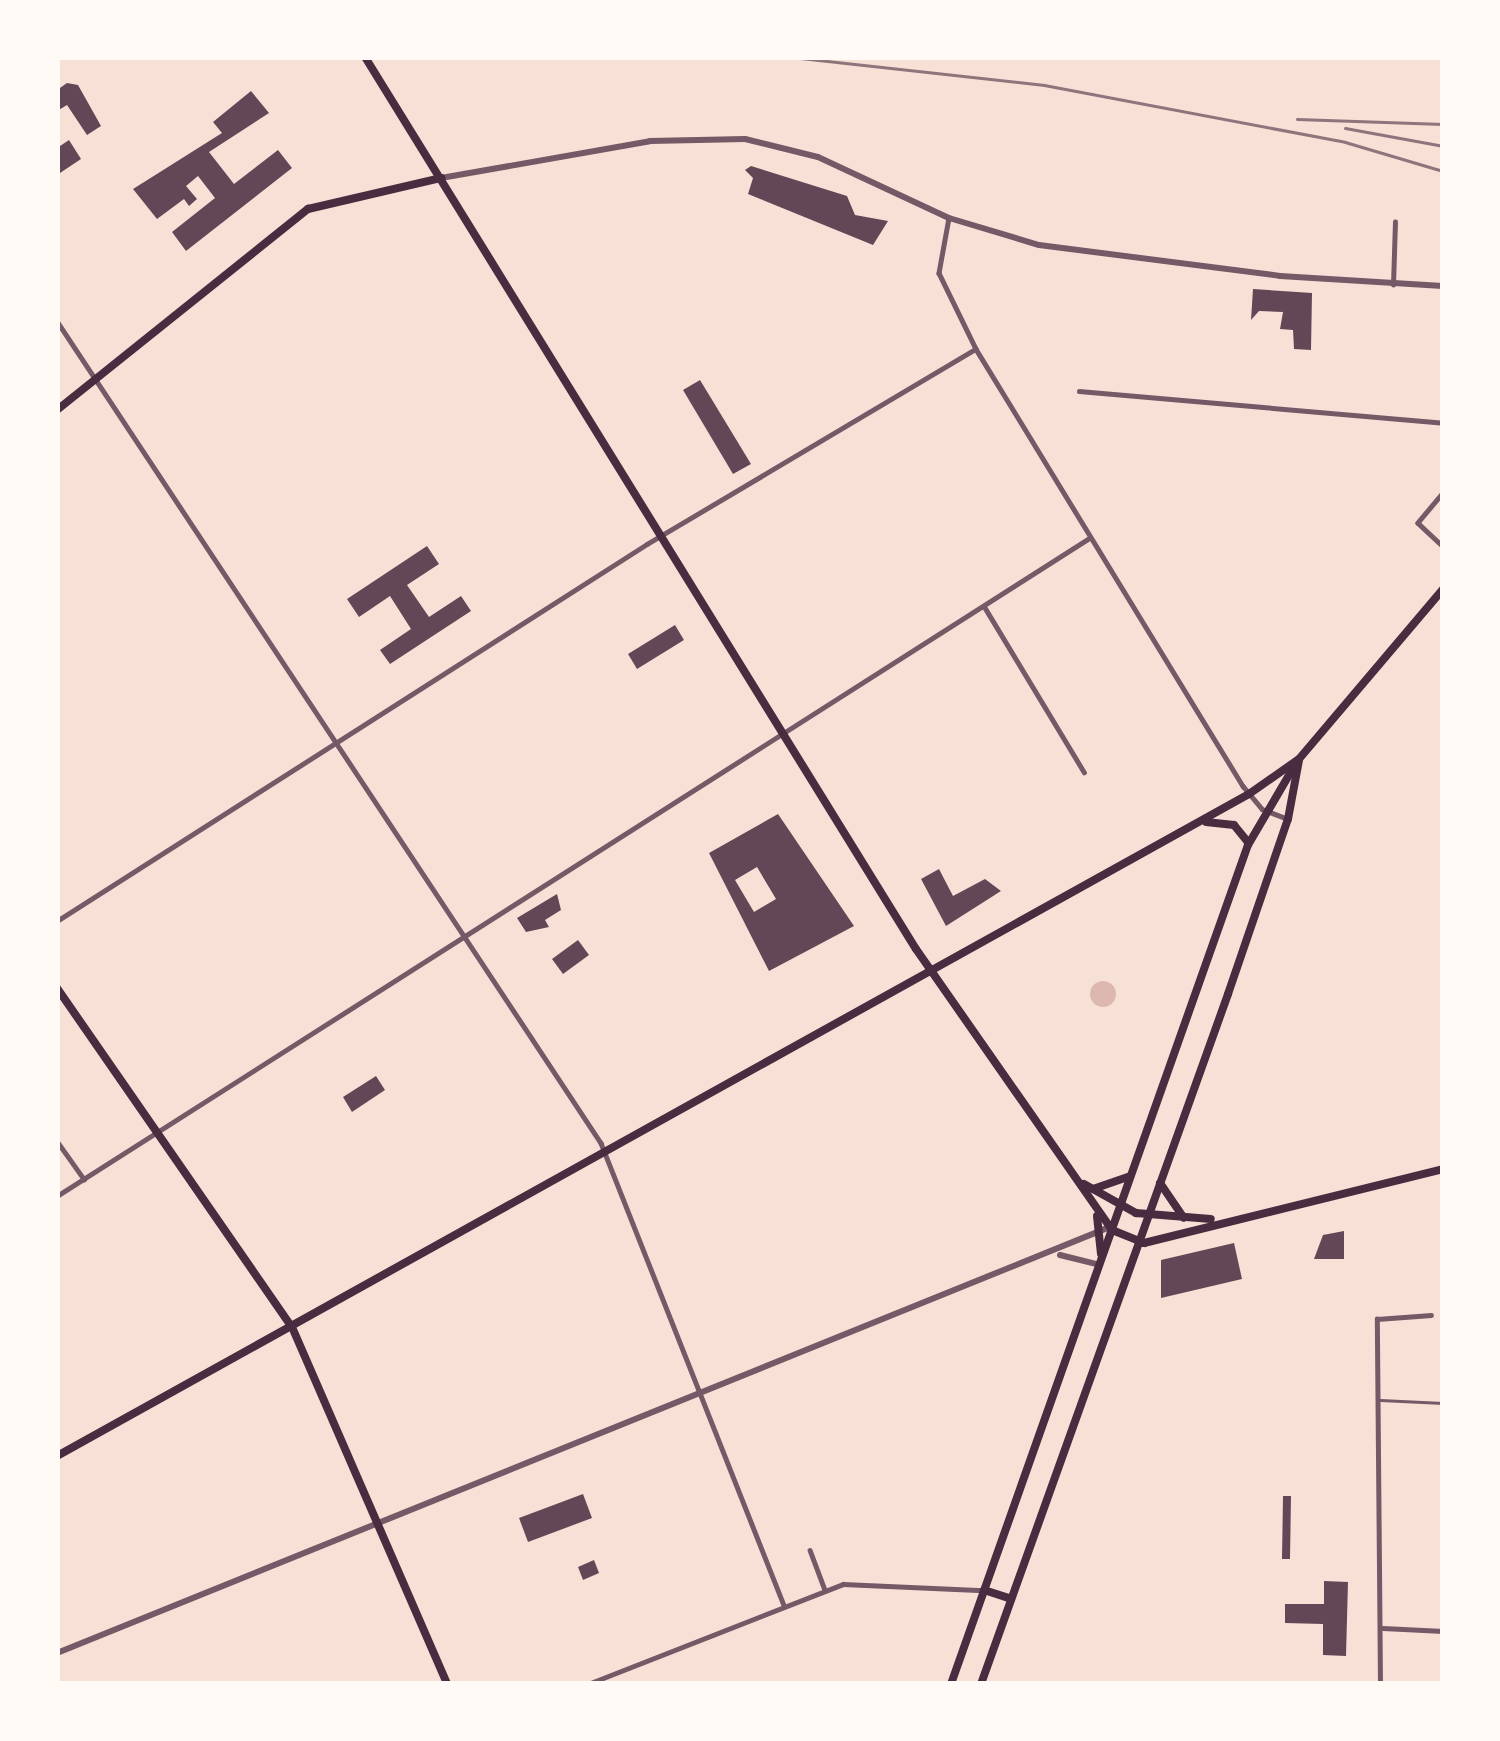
<!DOCTYPE html>
<style>
body{margin:0}
#map{position:relative;width:1500px;height:1741px;overflow:hidden;background:#f7e1d7;font-family:"Noto Sans",sans-serif}
div>[style]{position:absolute}
[style*='--x']{left:calc(var(--x)*1px);top:calc(var(--y)*1px);width:calc(var(--w)*1px);rotate:calc(var(--a)*1deg)}
.water>*{inset:0;background:#dcb8b0}
.round{border-radius:50%}
.building>*{inset:0;background:#644757}
.service>*{height:3px;margin:-1.5px;padding:0 1.5px;transform-origin:1.5px;border-radius:1.5px;background:#755966}
.minor>*{height:4.5px;margin:-2.25px;padding:0 2.25px;transform-origin:2.25px;border-radius:2.25px;background:#755966}
.tertiary>*{height:6px;margin:-3px;padding:0 3px;transform-origin:3px;border-radius:3px;background:#755966}
.secondary>*{height:8px;margin:-4px;padding:0 4px;transform-origin:4px;border-radius:4px;background:#4a2c40}
.rail>*{height:3px;margin:-1.5px;padding:0 1.5px;transform-origin:1.5px;border-radius:1.5px;background:#8f747c}
span{translate:-50% -50%;white-space:nowrap;text-align:center;line-height:1.15;-webkit-text-stroke:12px #fffaf5;paint-order:stroke}
.frame{position:absolute;inset:0;border:60px solid #fffaf5;pointer-events:none}
</style>
<div id="map">
<div class="water">
<i class="round" style="left:1090px;top:981px;width:26px;height:26px"></i>
</div>
<div class="building">
<i style="clip-path:polygon(67px 83px,78px 85px,101px 126px,87px 135px,67px 105px,57px 111px,57px 90px)"></i>
<i style="clip-path:polygon(251px 91px,269px 113px,209px 152px,234px 184px,278px 150px,292px 168px,186px 251px,172px 232px,215px 198px,198px 176px,186px 186px,197px 199px,189px 206px,184px 199px,157px 219px,133px 189px,222px 133px,213px 122px)"></i>
<i style="clip-path:polygon(69px 140px,81px 159px,57px 175px,57px 148px)"></i>
<i style="clip-path:polygon(751px 166px,847px 196px,855px 215px,888px 221px,873px 245px,748px 194px,753px 178px,745px 170px)"></i>
<i style="clip-path:polygon(1253px 289px,1312px 293px,1311px 350px,1294px 349px,1293px 330px,1280px 329px,1283px 312px,1259px 311px,1251px 320px)"></i>
<i style="clip-path:polygon(700px 380px,751px 464px,733px 474px,683px 390px)"></i>
<i style="clip-path:polygon(427px 546px,439px 564px,407px 585px,429px 617px,461px 596px,471px 611px,390px 664px,380px 650px,411px 629px,390px 596px,359px 617px,347px 599px)"></i>
<i style="clip-path:polygon(675px 625px,684px 640px,637px 669px,628px 654px)"></i>
<i style="clip-path:polygon(evenodd,778px 814px,854px 926px,769px 971px,709px 853px,778px 814px,757px 867px,776px 899px,754px 912px,735px 880px,757px 867px)"></i>
<i style="clip-path:polygon(939px 869px,953px 896px,985px 879px,1001px 891px,946px 926px,921px 879px)"></i>
<i style="clip-path:polygon(557px 894px,561px 910px,545px 920px,549px 927px,526px 932px,517px 918px)"></i>
<i style="clip-path:polygon(578px 940px,589px 955px,563px 974px,552px 959px)"></i>
<i style="clip-path:polygon(376px 1076px,385px 1090px,352px 1112px,343px 1097px)"></i>
<i style="clip-path:polygon(1344px 1231px,1344px 1259px,1314px 1259px,1323px 1235px)"></i>
<i style="clip-path:polygon(1234px 1243px,1242px 1279px,1161px 1298px,1161px 1260px)"></i>
<i style="clip-path:polygon(583px 1494px,592px 1518px,528px 1542px,519px 1518px)"></i>
<i style="clip-path:polygon(1283px 1496px,1291px 1496px,1290px 1559px,1282px 1559px)"></i>
<i style="clip-path:polygon(594px 1560px,599px 1573px,583px 1580px,578px 1567px)"></i>
<i style="clip-path:polygon(1324px 1581px,1348px 1582px,1346px 1656px,1323px 1655px,1323px 1624px,1285px 1623px,1285px 1604px,1324px 1604px)"></i>
</div>
<div class="service">
<i style="--x:1380;--y:1400;--w:63;--a:2.7"></i>
</div>
<div class="minor">
<i style="--x:949;--y:218;--w:56;--a:100.3"></i>
<i style="--x:939;--y:273;--w:85;--a:64"></i>
<i style="--x:976;--y:349;--w:512;--a:58.58"></i>
<i style="--x:1243;--y:786;--w:30;--a:50"></i>
<i style="--x:1262;--y:809;--w:25;--a:21"></i>
<i style="--x:1393;--y:285;--w:63;--a:-88.2"></i>
<i style="--x:57;--y:321;--w:986;--a:56.5"></i>
<i style="--x:601;--y:1143;--w:498;--a:68.4"></i>
<i style="--x:1079;--y:391;--w:365;--a:5"></i>
<i style="--x:1443;--y:493;--w:39;--a:130"></i>
<i style="--x:1418;--y:523;--w:34;--a:43"></i>
<i style="--x:984;--y:606;--w:194;--a:58.9"></i>
<i style="--x:57;--y:921;--w:700;--a:-32.58"></i>
<i style="--x:647;--y:544;--w:382;--a:-30.7"></i>
<i style="--x:57;--y:1141;--w:47;--a:54.6"></i>
<i style="--x:57;--y:1196;--w:1223;--a:-32.51"></i>
<i style="--x:810;--y:1550;--w:43;--a:69.4"></i>
<i style="--x:1383;--y:1628;--w:60;--a:2.9"></i>
<i style="--x:588;--y:1684;--w:274;--a:-21.4"></i>
<i style="--x:843;--y:1584;--w:140;--a:2.5"></i>
<i style="--x:1380;--y:1684;--w:365;--a:-90.5"></i>
<i style="--x:1377;--y:1319;--w:54;--a:-4.2"></i>
</div>
<div class="tertiary">
<i style="--x:441;--y:178;--w:212;--a:-10"></i>
<i style="--x:650;--y:141;--w:95;--a:-1.2"></i>
<i style="--x:745;--y:139;--w:75;--a:13.9"></i>
<i style="--x:818;--y:157;--w:145;--a:25"></i>
<i style="--x:949;--y:218;--w:94;--a:16.7"></i>
<i style="--x:1039;--y:245;--w:243;--a:7.3"></i>
<i style="--x:1280;--y:276;--w:163;--a:3.5"></i>
<i style="--x:1060;--y:1255;--w:41;--a:14"></i>
<i style="--x:57;--y:1653;--w:1136;--a:-22.03"></i>
</div>
<div class="secondary">
<i style="--x:365;--y:57;--w:1048;--a:58.3"></i>
<i style="--x:916;--y:949;--w:343;--a:55.1"></i>
<i style="--x:1112;--y:1230;--w:35;--a:22"></i>
<i style="--x:1144;--y:1243;--w:308;--a:-13.9"></i>
<i style="--x:57;--y:410;--w:322;--a:-38.7"></i>
<i style="--x:308;--y:209;--w:137;--a:-13.1"></i>
<i style="--x:1206;--y:822;--w:28;--a:6"></i>
<i style="--x:1234;--y:825;--w:21;--a:51"></i>
<i style="--x:57;--y:988;--w:412;--a:55.3"></i>
<i style="--x:292;--y:1327;--w:389;--a:66.5"></i>
<i style="--x:1160;--y:1183;--w:42;--a:55.6"></i>
<i style="--x:1084;--y:1184;--w:60;--a:29.1"></i>
<i style="--x:1136;--y:1213;--w:75;--a:4.6"></i>
<i style="--x:1093;--y:1189;--w:39;--a:-19"></i>
<i style="--x:1097;--y:1216;--w:38;--a:84"></i>
<i style="--x:57;--y:1456;--w:1363;--a:-29.05"></i>
<i style="--x:1249;--y:794;--w:61;--a:-35"></i>
<i style="--x:1299;--y:759;--w:223;--a:-49.7"></i>
<i style="--x:984;--y:1590;--w:28;--a:18"></i>
<i style="--x:951;--y:1684;--w:890;--a:-70.51"></i>
<i style="--x:1248;--y:845;--w:93;--a:-59.6"></i>
<i style="--x:981;--y:1684;--w:733;--a:-70.3"></i>
<i style="--x:1228;--y:994;--w:185;--a:-71.1"></i>
<i style="--x:1288;--y:819;--w:60;--a:-79.4"></i>
</div>
<div class="rail">
<i style="--x:791;--y:57;--w:255;--a:6.3"></i>
<i style="--x:1044;--y:85;--w:306;--a:10.7"></i>
<i style="--x:1345;--y:142;--w:102;--a:16.5"></i>
<i style="--x:1297;--y:119;--w:146;--a:2"></i>
<i style="--x:1345;--y:128;--w:100;--a:10.4"></i>
</div>
<div class="frame"></div>
</div>
